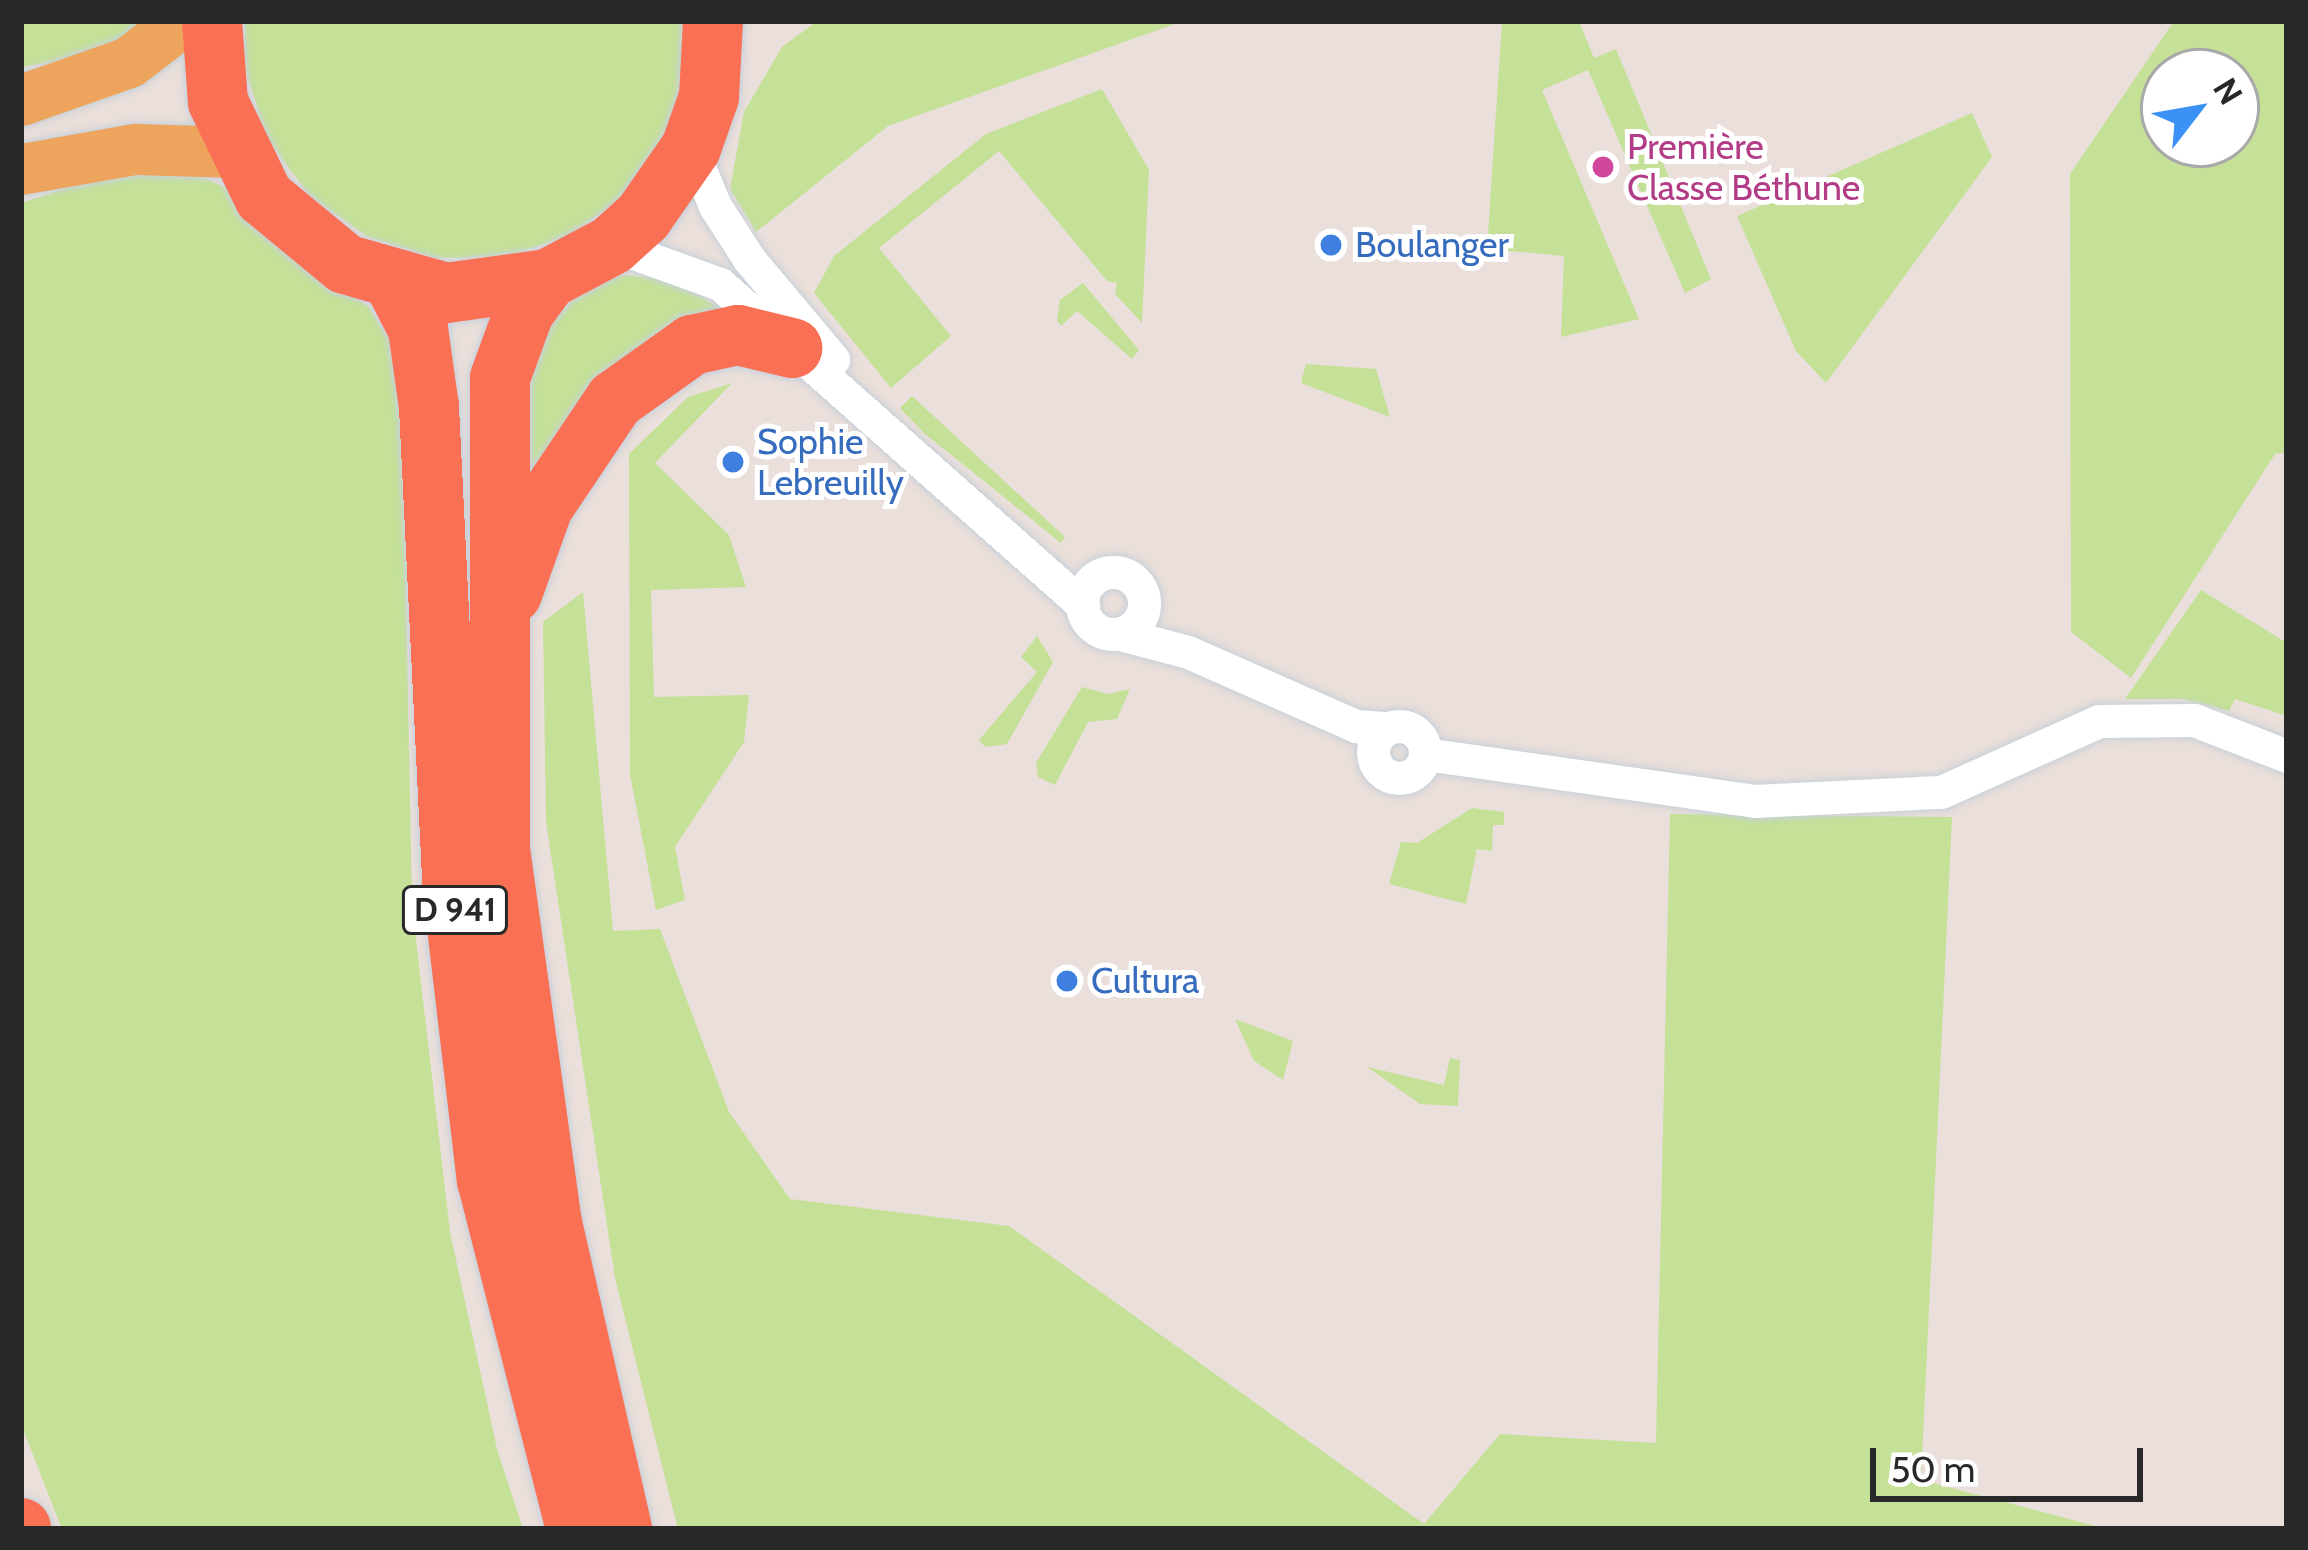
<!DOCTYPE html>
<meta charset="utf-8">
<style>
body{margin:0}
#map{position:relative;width:2308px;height:1550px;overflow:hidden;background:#eadfda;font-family:Cabin,sans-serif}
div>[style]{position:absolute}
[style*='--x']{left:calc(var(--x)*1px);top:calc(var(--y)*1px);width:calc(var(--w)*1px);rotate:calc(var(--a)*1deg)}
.green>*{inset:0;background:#c4e197}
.roads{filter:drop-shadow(0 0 3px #c8d0da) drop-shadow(0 0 3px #c8d0da)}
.street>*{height:33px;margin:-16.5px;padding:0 16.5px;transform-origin:16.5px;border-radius:16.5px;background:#fff}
.street>.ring{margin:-16.5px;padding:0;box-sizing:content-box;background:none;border:33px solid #fff;border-radius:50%}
.primary>*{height:51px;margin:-25.5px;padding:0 25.5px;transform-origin:25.5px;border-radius:25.5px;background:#eda45c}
.highway>*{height:60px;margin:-30px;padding:0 30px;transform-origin:30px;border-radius:30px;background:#fa7055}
.dots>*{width:33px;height:33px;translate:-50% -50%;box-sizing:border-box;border:6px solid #fff;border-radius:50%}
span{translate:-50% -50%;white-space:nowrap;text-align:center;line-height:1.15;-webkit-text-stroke:10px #fff;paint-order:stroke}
.shield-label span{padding:3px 9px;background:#fff;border:3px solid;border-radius:9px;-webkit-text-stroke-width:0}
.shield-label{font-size:33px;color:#282828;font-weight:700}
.hotel-label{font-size:36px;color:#b23c85}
.left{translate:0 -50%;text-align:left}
.shop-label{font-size:36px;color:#366cbe}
.frame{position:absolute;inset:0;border:24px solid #282828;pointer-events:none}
.north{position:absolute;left:2140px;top:48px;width:120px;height:120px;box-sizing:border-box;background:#fff;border:3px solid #a9a9a9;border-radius:50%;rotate:59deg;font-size:33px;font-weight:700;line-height:48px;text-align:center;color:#282828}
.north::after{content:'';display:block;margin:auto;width:42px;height:54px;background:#3c91f6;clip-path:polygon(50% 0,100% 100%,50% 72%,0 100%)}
.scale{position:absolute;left:1870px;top:1448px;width:273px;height:54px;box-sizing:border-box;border:6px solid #282828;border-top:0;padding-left:15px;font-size:36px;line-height:42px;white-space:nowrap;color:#282828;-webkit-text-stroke:9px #fff;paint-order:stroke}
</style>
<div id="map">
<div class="green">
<i style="clip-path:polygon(21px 21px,144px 21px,100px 54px,21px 67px)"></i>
<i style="clip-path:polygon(245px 21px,690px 21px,691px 66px,669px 134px,629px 192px,572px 234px,506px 257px,435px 258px,368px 237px,310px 196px,267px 139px,244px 65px)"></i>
<i style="clip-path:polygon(1183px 21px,888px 126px,756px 232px,730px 189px,744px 112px,782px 47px,816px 22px)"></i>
<i style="clip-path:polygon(1502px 21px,1579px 21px,1594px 58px,1616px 49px,1711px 279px,1685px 293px,1588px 70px,1542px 90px,1639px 319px,1561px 337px,1564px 256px,1487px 249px)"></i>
<i style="clip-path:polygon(evenodd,2174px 21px,2283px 21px,2287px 30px,2287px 452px,2275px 454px,2131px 678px,2071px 632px,2070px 174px,2174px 21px,2164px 72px,2236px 72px,2236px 144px,2164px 144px,2164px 72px)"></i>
<i style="clip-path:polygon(1102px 89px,1149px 170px,1142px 323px,1115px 294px,1117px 283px,1107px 281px,999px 151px,879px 248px,951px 336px,891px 388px,814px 293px,834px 256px,986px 134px)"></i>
<i style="clip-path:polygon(1972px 113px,1992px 157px,1826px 383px,1796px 351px,1737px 216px)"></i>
<i style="clip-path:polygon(134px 166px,191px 172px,242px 195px,316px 271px,369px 307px,400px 357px,414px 433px,406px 592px,412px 905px,450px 1232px,497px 1449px,523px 1529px,62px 1529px,21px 1424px,21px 203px)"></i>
<i style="clip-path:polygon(614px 274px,674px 280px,739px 320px,531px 502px,515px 425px,529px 351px,585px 286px)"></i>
<i style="clip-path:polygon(1083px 283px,1139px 350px,1132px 359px,1077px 311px,1061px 326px,1057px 320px,1060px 300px)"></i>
<i style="clip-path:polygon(1306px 364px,1376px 369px,1390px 417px,1301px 383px)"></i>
<i style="clip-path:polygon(732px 383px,655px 463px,729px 535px,746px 587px,651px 590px,654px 697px,749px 695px,744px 742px,675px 847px,685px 900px,656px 910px,630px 774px,629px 454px,688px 397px)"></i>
<i style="clip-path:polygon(912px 396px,1065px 537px,1061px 543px,924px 433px,900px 408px)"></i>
<i style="clip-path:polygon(2201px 590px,2287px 643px,2287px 716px,2235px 699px,2229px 711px,2183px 699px,2125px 699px)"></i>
<i style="clip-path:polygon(583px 592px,613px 931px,660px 929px,729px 1112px,790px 1199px,1009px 1226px,1424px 1524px,1500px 1434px,1656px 1443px,1670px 814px,1952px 817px,1921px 1480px,2107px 1529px,678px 1529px,615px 1278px,546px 822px,543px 622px)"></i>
<i style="clip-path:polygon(1037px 636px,1053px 662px,1007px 744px,985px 747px,979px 740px,1037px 672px,1021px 657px)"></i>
<i style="clip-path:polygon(1082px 687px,1108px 694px,1130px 689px,1117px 719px,1088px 722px,1055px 785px,1038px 777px,1036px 763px)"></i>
<i style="clip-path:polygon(1472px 808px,1504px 812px,1504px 825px,1493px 825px,1492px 851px,1477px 849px,1466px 904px,1389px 884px,1401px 842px,1417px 843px)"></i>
<i style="clip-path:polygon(1235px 1019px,1293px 1041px,1283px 1080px,1254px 1061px)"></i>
<i style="clip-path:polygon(1450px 1058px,1460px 1060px,1458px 1106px,1420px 1104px,1367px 1067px,1444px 1085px)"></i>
</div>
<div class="roads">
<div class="street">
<i style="--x:691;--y:148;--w:63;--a:67.5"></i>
<i style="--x:715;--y:206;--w:63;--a:57.3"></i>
<i style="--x:749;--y:259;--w:131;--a:50"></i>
<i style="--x:612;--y:245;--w:115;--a:19.9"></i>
<i style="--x:720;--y:284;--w:485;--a:41.5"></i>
<i class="ring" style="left:1082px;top:572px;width:29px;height:29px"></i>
<i style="--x:1120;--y:634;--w:70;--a:14.8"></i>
<i style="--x:1188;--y:652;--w:184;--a:23.8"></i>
<i style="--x:1356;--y:726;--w:32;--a:4"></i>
<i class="ring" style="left:1373px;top:726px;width:19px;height:19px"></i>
<i style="--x:1425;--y:754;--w:332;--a:8.1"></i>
<i style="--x:1754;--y:801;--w:187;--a:-2.8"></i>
<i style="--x:1941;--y:792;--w:173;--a:-24.2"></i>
<i style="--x:2099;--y:721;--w:95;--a:-0.6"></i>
<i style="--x:2194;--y:720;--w:100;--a:21.2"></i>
</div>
<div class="primary">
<i style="--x:21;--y:100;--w:114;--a:-19.4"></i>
<i style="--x:129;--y:62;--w:67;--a:-37.7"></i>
<i style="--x:21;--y:169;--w:116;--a:-10"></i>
<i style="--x:135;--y:149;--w:100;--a:1.7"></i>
</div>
<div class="highway">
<i style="--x:212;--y:21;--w:81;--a:85.8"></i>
<i style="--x:218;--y:102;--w:106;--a:64.2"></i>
<i style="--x:264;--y:197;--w:105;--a:39.6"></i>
<i style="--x:345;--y:264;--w:105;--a:16"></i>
<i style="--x:446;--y:293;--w:103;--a:-7.8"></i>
<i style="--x:548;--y:279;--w:72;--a:-28"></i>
<i style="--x:612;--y:245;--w:42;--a:-42.1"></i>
<i style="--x:643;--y:217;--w:84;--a:-55.2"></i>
<i style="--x:691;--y:148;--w:54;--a:-70.6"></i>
<i style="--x:709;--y:97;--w:76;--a:-87"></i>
<i style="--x:548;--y:279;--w:41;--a:126"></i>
<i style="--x:524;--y:312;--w:70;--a:110"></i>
<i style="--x:500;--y:378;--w:471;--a:90"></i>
<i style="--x:500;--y:849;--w:378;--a:82.1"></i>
<i style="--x:552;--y:1223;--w:314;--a:77.1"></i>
<i style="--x:395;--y:284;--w:51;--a:62.9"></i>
<i style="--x:418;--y:329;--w:79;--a:82"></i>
<i style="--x:429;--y:407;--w:478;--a:87.2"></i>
<i style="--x:452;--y:884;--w:298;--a:83.3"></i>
<i style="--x:487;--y:1180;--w:360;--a:75.7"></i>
<i style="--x:512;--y:594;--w:92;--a:-70.4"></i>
<i style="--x:543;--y:507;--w:129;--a:-56.1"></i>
<i style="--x:615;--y:400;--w:95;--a:-35.5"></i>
<i style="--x:692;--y:345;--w:47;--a:-12.3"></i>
<i style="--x:738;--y:335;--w:56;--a:13.5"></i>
<i style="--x:21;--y:1528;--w:1;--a:90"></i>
</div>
</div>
<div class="dots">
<i style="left:1603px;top:167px;background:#d1479c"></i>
<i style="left:1331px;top:245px;background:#3f7fe0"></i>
<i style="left:733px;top:462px;background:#3f7fe0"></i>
<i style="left:1067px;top:981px;background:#3f7fe0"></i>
</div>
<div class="shield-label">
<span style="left:455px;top:910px">D 941</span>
</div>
<div class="hotel-label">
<span class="left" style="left:1627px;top:167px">Première<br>Classe Béthune</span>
</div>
<div class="shop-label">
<span class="left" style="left:1355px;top:245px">Boulanger</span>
<span class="left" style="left:757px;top:462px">Sophie<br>Lebreuilly</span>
<span class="left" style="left:1091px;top:981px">Cultura</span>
</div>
<div class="frame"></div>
<div class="north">N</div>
<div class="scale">50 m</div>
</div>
